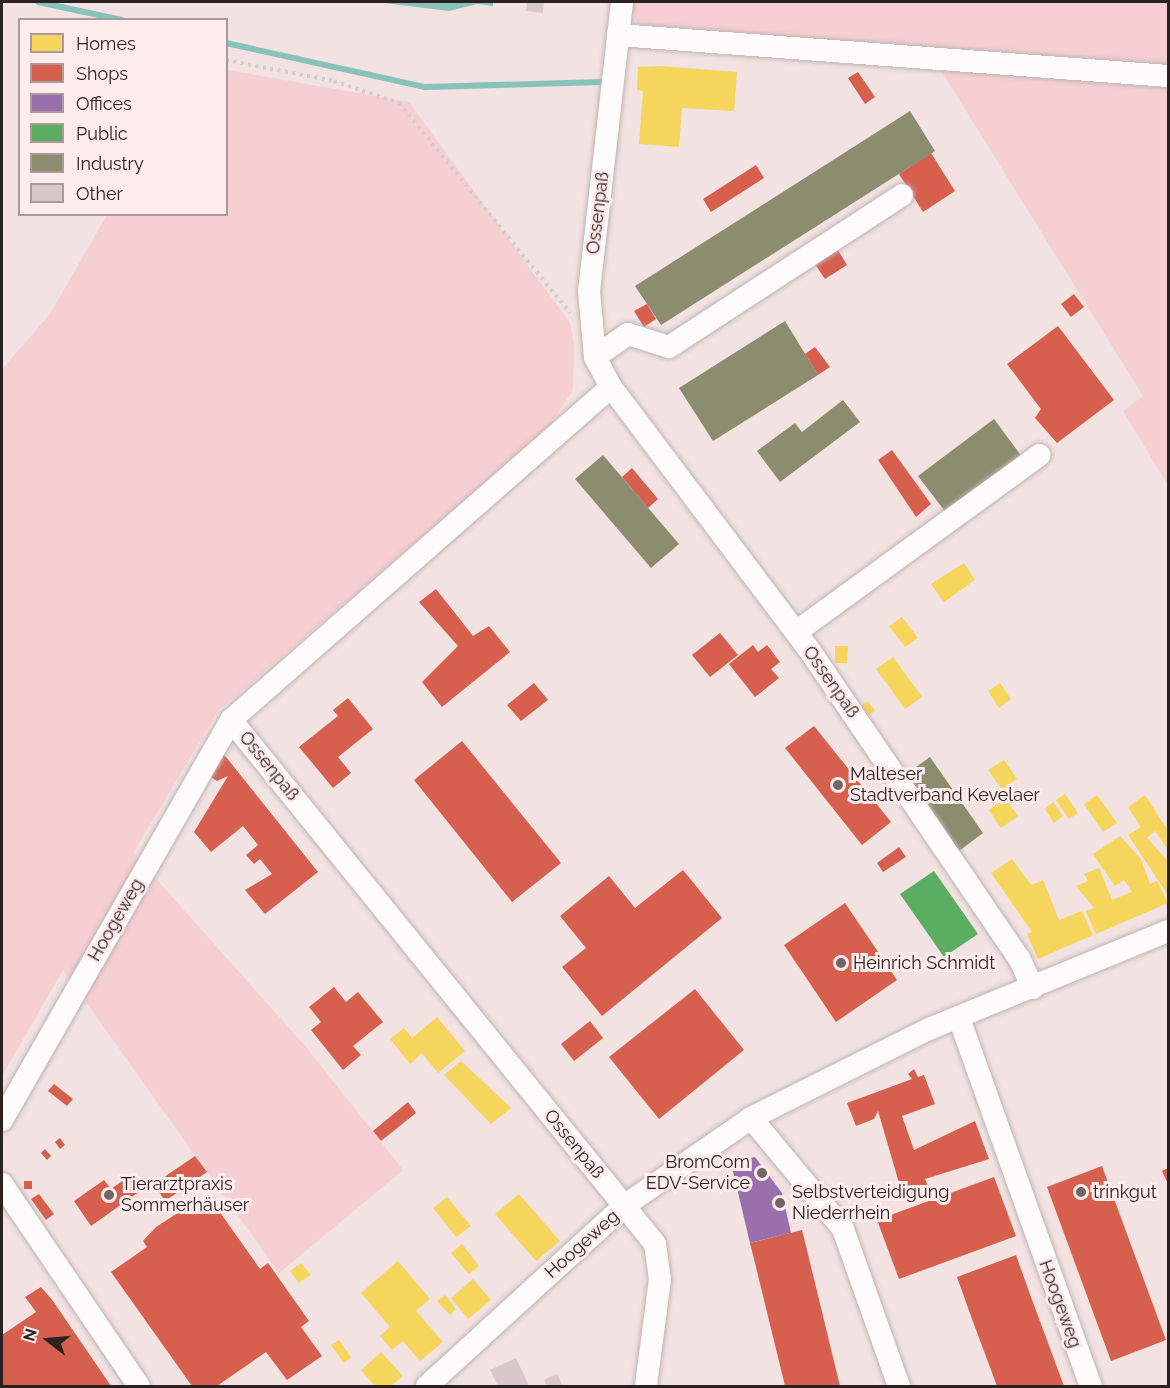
<!DOCTYPE html>
<meta charset="utf-8">
<style>
body{margin:0}
#map{position:relative;width:1170px;height:1388px;overflow:hidden;background:#f2e2e2;font-family:Raleway,sans-serif}
div>[style]{position:absolute}
[style*='--x']{left:calc(var(--x)*1px);top:calc(var(--y)*1px);width:calc(var(--w)*1px);rotate:calc(var(--a)*1deg)}
.green>*{inset:0;background:#f6cfd2}
.water>*{inset:0;background:#87c3bc}
.homes>*{inset:0;background:#f6d55c}
.shops>*{inset:0;background:#d6604d}
.offices>*{inset:0;background:#9970ab}
.public>*{inset:0;background:#5aae61}
.industry>*{inset:0;background:#8c8c6e}
.stream>*{height:6px;margin:-3px;padding:0 3px;transform-origin:3px;border-radius:3px;background:#87c3bc}
.building>*{inset:0;background:#d7c9ca}
.path>*{height:4px;margin-top:-2px;transform-origin:0;background:repeating-linear-gradient(90deg,#d3cece 0 3px,transparent 0 7.5px)}
.roads{filter:drop-shadow(0 0 2px #bfb3b3) drop-shadow(0 0 2px #bfb3b3)}
.minor>*{height:22px;margin:-11px;padding:0 11px;transform-origin:11px;border-radius:11px;background:#fdfbfb}
.dots>*{width:16px;height:16px;translate:-50% -50%;box-sizing:border-box;border:3px solid #feebec;border-radius:50%}
span{translate:-50% -50%;white-space:nowrap;text-align:center;line-height:1.15;-webkit-text-stroke:6px #feebec;paint-order:stroke}
.street-label{font-size:18px;color:#2b2121}
.poi-label{font-size:18px;color:#2b2121}
.left{translate:0 -50%;text-align:left}
.right{translate:-100% -50%;text-align:right}
.frame{position:absolute;inset:0;border:3px solid #2b2121;pointer-events:none}
.legend{position:absolute;left:18px;top:18px;width:210px;height:198px;box-sizing:border-box;background:#feebec;border:2px solid #aa9a9b;margin:0;padding:8px 10px;list-style:none;font-size:18px;color:#2b2121}
.legend li{display:flex;align-items:center;gap:12px;height:30px}
.legend b{width:30px;border:2px solid #aa9a9b}
.north{position:absolute;left:18px;top:1310px;width:60px;height:60px;-webkit-text-stroke:4px #feebec;paint-order:stroke;rotate:286deg;font-size:16px;font-weight:700;line-height:24px;text-align:center;color:#2b2121}
.north::after{content:'';display:block;margin:auto;width:21px;height:27px;background:#2b2121;clip-path:polygon(50% 0,100% 100%,50% 72%,0 100%)}
</style>
<div id="map">
<div class="green">
<i style="clip-path:polygon(628px 2px,1168px 2px,1168px 70px,640px 29px)"></i>
<i style="clip-path:polygon(937px 64px,1168px 81px,1168px 485px,1123px 411px,1143px 396px)"></i>
<i style="clip-path:polygon(227px 70px,409px 102px,570px 323px,574px 344px,573px 390px,528px 458px,425px 534px,218px 711px,133px 853px,306px 1047px,403px 1170px,279px 1273px,63px 970px,2px 1076px,2px 369px,50px 314px,107px 215px,226px 214px)"></i>
</div>
<div class="water">
<i style="clip-path:polygon(376px 2px,493px 2px,493px 6px,477px 4px,449px 11px)"></i>
</div>
<div class="homes">
<i style="clip-path:polygon(660px 66px,737px 72px,734px 111px,682px 108px,679px 147px,639px 144px,643px 91px,637px 90px,638px 67px)"></i>
<i style="clip-path:polygon(964px 563px,975px 580px,944px 602px,931px 584px)"></i>
<i style="clip-path:polygon(902px 617px,918px 638px,905px 647px,889px 626px)"></i>
<i style="clip-path:polygon(835px 646px,848px 646px,847px 663px,835px 663px)"></i>
<i style="clip-path:polygon(893px 657px,922px 697px,905px 709px,876px 669px)"></i>
<i style="clip-path:polygon(1000px 683px,1011px 699px,999px 708px,988px 691px)"></i>
<i style="clip-path:polygon(868px 701px,875px 711px,866px 717px,859px 707px)"></i>
<i style="clip-path:polygon(1004px 760px,1017px 779px,1002px 789px,988px 770px)"></i>
<i style="clip-path:polygon(1065px 794px,1078px 813px,1069px 819px,1056px 800px)"></i>
<i style="clip-path:polygon(1097px 795px,1117px 823px,1103px 832px,1084px 804px)"></i>
<i style="clip-path:polygon(1145px 795px,1168px 831px,1168px 850px,1155px 831px,1147px 838px,1168px 861px,1168px 895px,1128px 835px,1141px 827px,1128px 807px)"></i>
<i style="clip-path:polygon(1005px 798px,1018px 816px,1001px 828px,989px 810px)"></i>
<i style="clip-path:polygon(1053px 802px,1063px 816px,1054px 823px,1045px 809px)"></i>
<i style="clip-path:polygon(1120px 836px,1141px 859px,1150px 884px,1157px 881px,1168px 903px,1096px 934px,1086px 911px,1094px 908px,1076px 886px,1088px 881px,1084px 874px,1099px 868px,1112px 900px,1132px 892px,1124px 880px,1115px 886px,1093px 854px)"></i>
<i style="clip-path:polygon(1012px 859px,1031px 885px,1043px 880px,1059px 920px,1082px 911px,1093px 935px,1038px 959px,1027px 934px,1032px 932px,991px 873px)"></i>
<i style="clip-path:polygon(437px 1017px,465px 1051px,438px 1073px,422px 1053px,410px 1064px,390px 1039px,404px 1028px,412px 1038px)"></i>
<i style="clip-path:polygon(461px 1061px,511px 1108px,491px 1124px,444px 1075px)"></i>
<i style="clip-path:polygon(519px 1194px,560px 1241px,536px 1261px,495px 1214px)"></i>
<i style="clip-path:polygon(447px 1197px,471px 1226px,456px 1237px,433px 1208px)"></i>
<i style="clip-path:polygon(462px 1244px,479px 1266px,469px 1274px,451px 1253px)"></i>
<i style="clip-path:polygon(398px 1261px,430px 1299px,416px 1311px,443px 1342px,420px 1361px,403px 1341px,392px 1350px,380px 1336px,390px 1327px,361px 1293px)"></i>
<i style="clip-path:polygon(301px 1263px,311px 1275px,299px 1283px,290px 1271px)"></i>
<i style="clip-path:polygon(473px 1279px,491px 1300px,468px 1319px,451px 1298px)"></i>
<i style="clip-path:polygon(445px 1295px,456px 1309px,450px 1315px,437px 1301px)"></i>
<i style="clip-path:polygon(339px 1340px,351px 1357px,344px 1363px,331px 1345px)"></i>
<i style="clip-path:polygon(381px 1352px,403px 1376px,391px 1386px,375px 1386px,361px 1370px)"></i>
</div>
<div class="shops">
<i style="clip-path:polygon(858px 72px,875px 97px,865px 104px,848px 78px)"></i>
<i style="clip-path:polygon(931px 153px,955px 191px,923px 212px,899px 174px)"></i>
<i style="clip-path:polygon(756px 165px,764px 178px,711px 212px,703px 199px)"></i>
<i style="clip-path:polygon(838px 250px,847px 265px,825px 279px,815px 264px)"></i>
<i style="clip-path:polygon(1074px 294px,1084px 307px,1071px 317px,1061px 304px)"></i>
<i style="clip-path:polygon(647px 304px,656px 319px,644px 327px,634px 311px)"></i>
<i style="clip-path:polygon(1058px 326px,1114px 400px,1057px 443px,1035px 418px,1041px 409px,1007px 364px)"></i>
<i style="clip-path:polygon(815px 347px,830px 367px,818px 375px,805px 354px)"></i>
<i style="clip-path:polygon(892px 450px,931px 504px,916px 517px,878px 460px)"></i>
<i style="clip-path:polygon(632px 468px,658px 499px,648px 508px,622px 477px)"></i>
<i style="clip-path:polygon(436px 589px,473px 636px,489px 626px,510px 652px,442px 707px,422px 682px,458px 646px,419px 602px)"></i>
<i style="clip-path:polygon(720px 633px,738px 655px,710px 677px,692px 655px)"></i>
<i style="clip-path:polygon(753px 645px,758px 652px,767px 645px,780px 662px,771px 669px,779px 678px,755px 697px,729px 664px)"></i>
<i style="clip-path:polygon(534px 683px,548px 700px,521px 721px,507px 705px)"></i>
<i style="clip-path:polygon(348px 698px,373px 729px,338px 757px,351px 773px,333px 788px,299px 747px,338px 716px,333px 710px)"></i>
<i style="clip-path:polygon(814px 726px,891px 822px,862px 845px,785px 748px)"></i>
<i style="clip-path:polygon(462px 741px,561px 863px,512px 902px,414px 780px)"></i>
<i style="clip-path:polygon(222px 752px,318px 872px,265px 914px,245px 890px,272px 874px,260px 859px,254px 864px,246px 855px,258px 845px,243px 826px,211px 852px,194px 832px,228px 776px,217px 781px,208px 775px)"></i>
<i style="clip-path:polygon(899px 847px,906px 857px,883px 872px,877px 863px)"></i>
<i style="clip-path:polygon(683px 870px,722px 918px,602px 1016px,562px 967px,586px 948px,560px 916px,609px 876px,635px 908px)"></i>
<i style="clip-path:polygon(845px 903px,897px 980px,836px 1022px,784px 945px)"></i>
<i style="clip-path:polygon(334px 987px,346px 1002px,358px 992px,383px 1022px,353px 1046px,361px 1055px,343px 1070px,311px 1030px,321px 1022px,309px 1007px)"></i>
<i style="clip-path:polygon(695px 989px,744px 1050px,659px 1119px,609px 1057px)"></i>
<i style="clip-path:polygon(590px 1021px,603px 1038px,574px 1061px,561px 1044px)"></i>
<i style="clip-path:polygon(914px 1069px,918px 1077px,924px 1075px,935px 1104px,902px 1116px,914px 1150px,975px 1121px,989px 1159px,925px 1179px,930px 1191px,904px 1200px,878px 1111px,874px 1119px,856px 1126px,847px 1103px,912px 1079px,908px 1074px)"></i>
<i style="clip-path:polygon(54px 1084px,73px 1099px,67px 1106px,48px 1091px)"></i>
<i style="clip-path:polygon(408px 1102px,416px 1113px,381px 1141px,373px 1131px)"></i>
<i style="clip-path:polygon(60px 1138px,65px 1145px,60px 1149px,55px 1142px)"></i>
<i style="clip-path:polygon(45px 1149px,51px 1156px,47px 1160px,41px 1153px)"></i>
<i style="clip-path:polygon(195px 1156px,207px 1172px,165px 1201px,154px 1184px)"></i>
<i style="clip-path:polygon(1102px 1166px,1166px 1340px,1111px 1361px,1047px 1187px)"></i>
<i style="clip-path:polygon(1168px 1168px,1168px 1184px,1162px 1171px)"></i>
<i style="clip-path:polygon(132px 1174px,143px 1189px,91px 1226px,74px 1201px,104px 1180px,111px 1189px)"></i>
<i style="clip-path:polygon(994px 1177px,1016px 1236px,899px 1279px,877px 1220px)"></i>
<i style="clip-path:polygon(24px 1181px,32px 1181px,32px 1189px,24px 1189px)"></i>
<i style="clip-path:polygon(39px 1194px,54px 1214px,46px 1220px,31px 1199px)"></i>
<i style="clip-path:polygon(212px 1201px,260px 1269px,268px 1263px,309px 1321px,301px 1327px,322px 1356px,287px 1380px,266px 1352px,217px 1386px,192px 1386px,111px 1272px,147px 1247px,143px 1241px,156px 1227px,190px 1205px,195px 1212px)"></i>
<i style="clip-path:polygon(802px 1230px,807px 1250px,840px 1386px,785px 1386px,755px 1263px,750px 1243px)"></i>
<i style="clip-path:polygon(1016px 1255px,1031px 1297px,1064px 1386px,997px 1386px,972px 1319px,957px 1277px)"></i>
<i style="clip-path:polygon(41px 1287px,53px 1301px,111px 1386px,2px 1386px,2px 1335px,36px 1312px,25px 1297px)"></i>
</div>
<div class="offices">
<i style="clip-path:polygon(755px 1157px,782px 1193px,791px 1233px,750px 1243px,731px 1163px)"></i>
</div>
<div class="public">
<i style="clip-path:polygon(934px 871px,978px 934px,944px 957px,900px 894px)"></i>
</div>
<div class="industry">
<i style="clip-path:polygon(910px 111px,935px 151px,661px 325px,635px 286px)"></i>
<i style="clip-path:polygon(785px 321px,818px 375px,713px 441px,679px 388px)"></i>
<i style="clip-path:polygon(843px 400px,860px 422px,780px 482px,757px 451px,795px 423px,802px 432px)"></i>
<i style="clip-path:polygon(994px 419px,1022px 457px,947px 514px,918px 476px)"></i>
<i style="clip-path:polygon(603px 455px,679px 544px,651px 568px,575px 479px)"></i>
<i style="clip-path:polygon(930px 757px,983px 833px,959px 851px,906px 774px)"></i>
</div>
<div class="stream">
<i style="--x:38;--y:2;--w:86;--a:12.1"></i>
<i style="--x:226;--y:43;--w:204;--a:12.5"></i>
<i style="--x:425;--y:87;--w:176;--a:-1.6"></i>
</div>
<div class="building">
<i style="clip-path:polygon(527px 2px,544px 2px,543px 13px,526px 11px)"></i>
<i style="clip-path:polygon(516px 1358px,529px 1386px,498px 1386px,490px 1370px)"></i>
<i style="clip-path:polygon(557px 1374px,563px 1386px,547px 1386px,544px 1380px)"></i>
</div>
<div class="path">
<i style="--x:226;--y:60;--w:110;--a:11"></i>
<i style="--x:334;--y:81;--w:69;--a:18.7"></i>
<i style="--x:399;--y:103;--w:271;--a:50.8"></i>
</div>
<div class="roads">
<div class="minor">
<i style="--x:622;--y:2;--w:291;--a:96.5"></i>
<i style="--x:589;--y:291;--w:66;--a:84.8"></i>
<i style="--x:595;--y:357;--w:34;--a:62"></i>
<i style="--x:611;--y:387;--w:327;--a:53"></i>
<i style="--x:808;--y:648;--w:375;--a:55.8"></i>
<i style="--x:1019;--y:958;--w:33;--a:65"></i>
<i style="--x:618;--y:35;--w:552;--a:4.26"></i>
<i style="--x:595;--y:357;--w:40;--a:-34.9"></i>
<i style="--x:628;--y:334;--w:43;--a:17.6"></i>
<i style="--x:669;--y:347;--w:278;--a:-33.1"></i>
<i style="--x:611;--y:387;--w:505;--a:138.77"></i>
<i style="--x:231;--y:720;--w:674;--a:51.02"></i>
<i style="--x:655;--y:1244;--w:35;--a:82"></i>
<i style="--x:660;--y:1279;--w:108;--a:97.5"></i>
<i style="--x:796;--y:632;--w:301;--a:-36"></i>
<i style="--x:959;--y:1018;--w:391;--a:70.3"></i>
<i style="--x:751;--y:1118;--w:144;--a:50.3"></i>
<i style="--x:843;--y:1229;--w:167;--a:70.4"></i>
<i style="--x:2;--y:1120;--w:461;--a:-60.2"></i>
<i style="--x:2;--y:1184;--w:244;--a:55.9"></i>
<i style="--x:427;--y:1386;--w:267;--a:-42.4"></i>
<i style="--x:624;--y:1206;--w:155;--a:-34.7"></i>
<i style="--x:751;--y:1118;--w:199;--a:-26.6"></i>
<i style="--x:929;--y:1029;--w:258;--a:-22.3"></i>
</div>
</div>
<div class="dots">
<i style="left:838px;top:785px;background:#716565"></i>
<i style="left:841px;top:963px;background:#716565"></i>
<i style="left:762px;top:1173px;background:#716565"></i>
<i style="left:1081px;top:1192px;background:#716565"></i>
<i style="left:109px;top:1195px;background:#716565"></i>
<i style="left:780px;top:1203px;background:#716565"></i>
</div>
<div class="street-label">
<span style="left:598px;top:213px;rotate:-83deg">Ossenpaß</span>
<span style="left:831px;top:682px;rotate:55deg">Ossenpaß</span>
<span style="left:269px;top:766px;rotate:51deg">Ossenpaß</span>
<span style="left:116px;top:920px;rotate:-60deg">Hoogeweg</span>
<span style="left:574px;top:1144px;rotate:51deg">Ossenpaß</span>
<span style="left:582px;top:1244px;rotate:-42deg">Hoogeweg</span>
<span style="left:1060px;top:1304px;rotate:70deg">Hoogeweg</span>
</div>
<div class="poi-label">
<span class="left" style="left:850px;top:785px">Malteser<br>Stadtverband Kevelaer</span>
<span class="left" style="left:853px;top:963px">Heinrich Schmidt</span>
<span class="right" style="left:750px;top:1173px">BromCom<br>EDV-Service</span>
<span class="left" style="left:121px;top:1195px">Tierarztpraxis<br>Sommerhäuser</span>
<span class="left" style="left:1093px;top:1192px">trinkgut</span>
<span class="left" style="left:792px;top:1203px">Selbstverteidigung<br>Niederrhein</span>
</div>
<div class="frame"></div>
<ul class="legend">
<li><b style="height:16px;background:#f6d55c"></b>Homes</li>
<li><b style="height:16px;background:#d6604d"></b>Shops</li>
<li><b style="height:16px;background:#9970ab"></b>Offices</li>
<li><b style="height:16px;background:#5aae61"></b>Public</li>
<li><b style="height:16px;background:#8c8c6e"></b>Industry</li>
<li><b style="height:16px;background:#d7c9ca"></b>Other</li>
</ul>
<div class="north">N</div>
</div>
